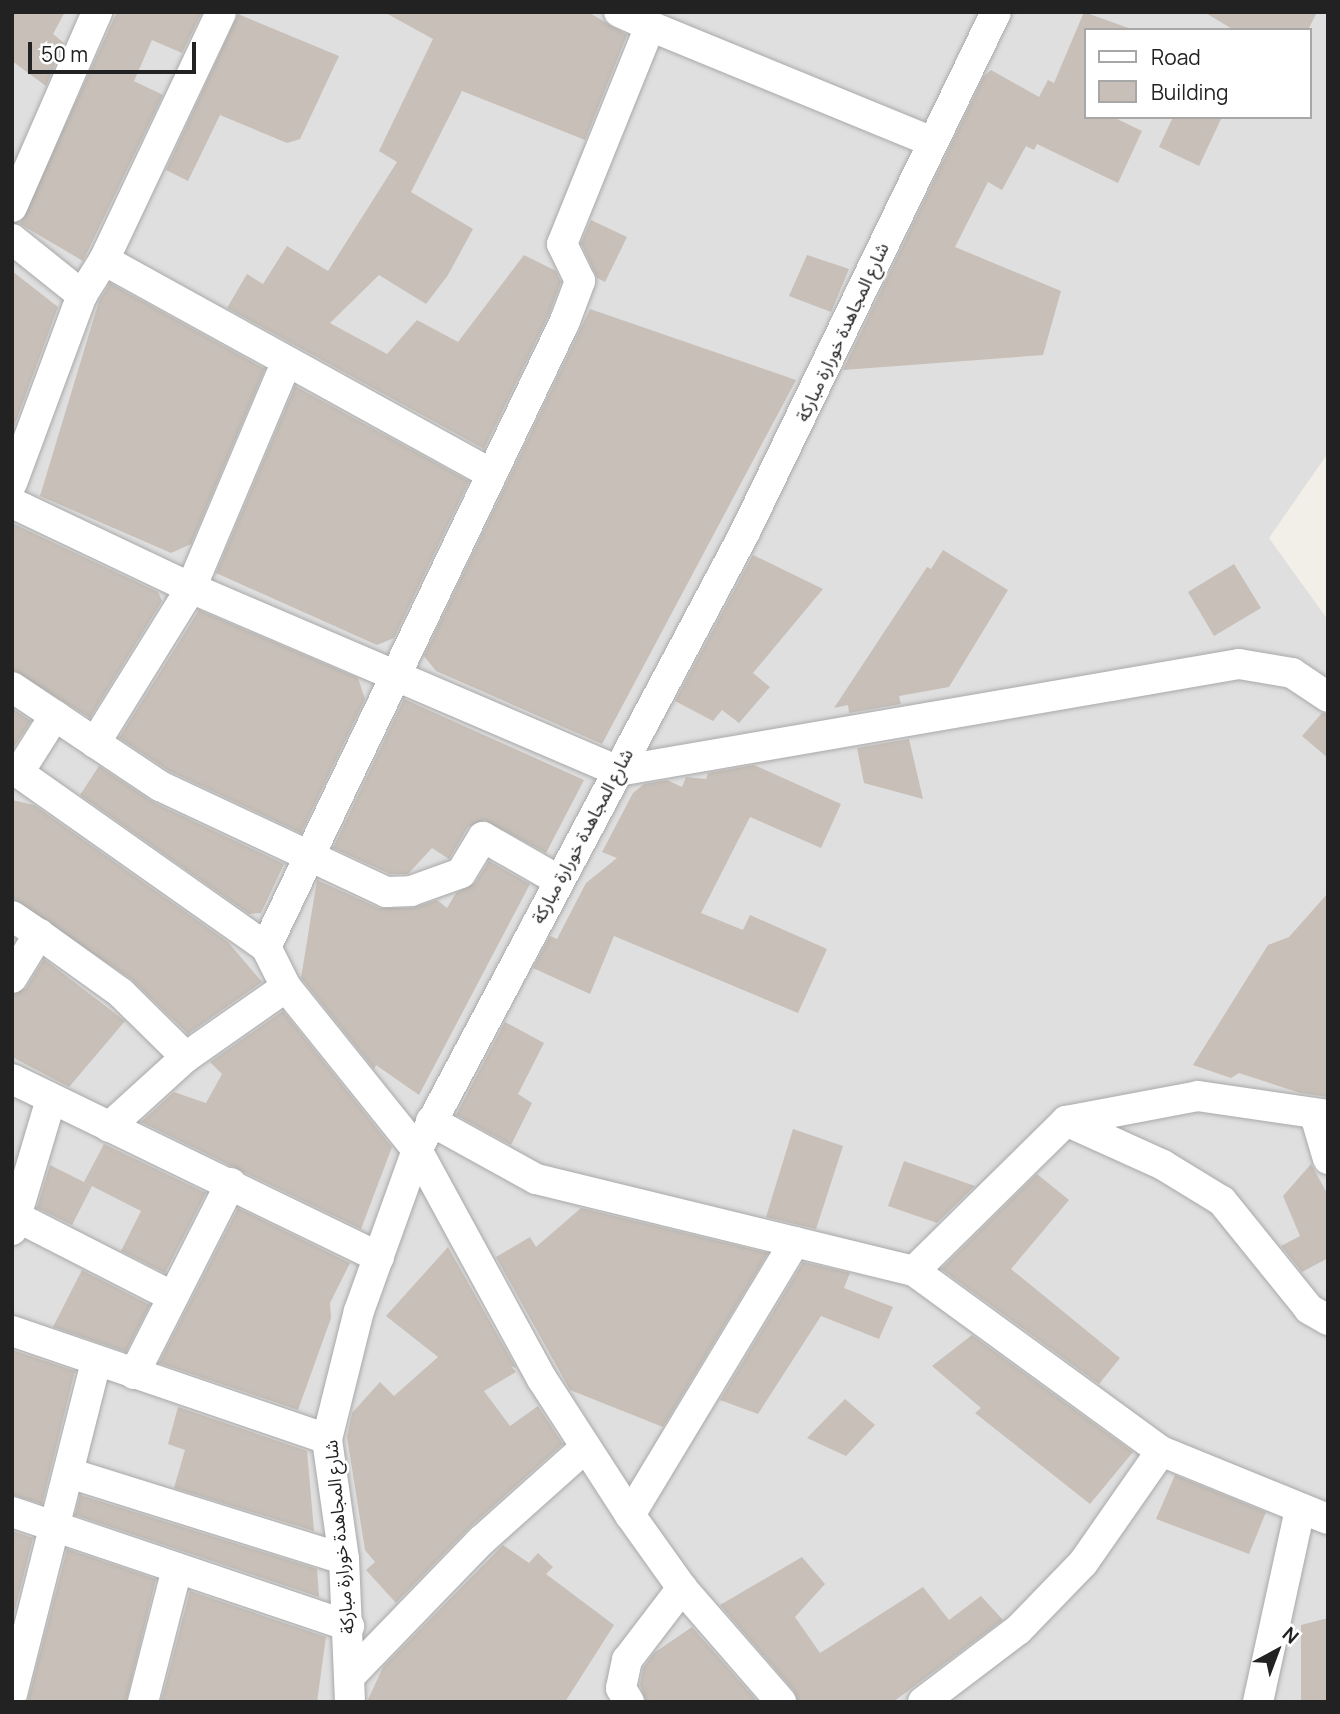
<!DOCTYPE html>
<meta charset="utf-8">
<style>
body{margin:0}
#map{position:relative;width:1340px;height:1714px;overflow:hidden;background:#f2efe9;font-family:Manrope,"Noto Sans Arabic",sans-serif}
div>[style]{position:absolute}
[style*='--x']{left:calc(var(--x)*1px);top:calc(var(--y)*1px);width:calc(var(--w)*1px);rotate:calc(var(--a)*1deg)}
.residential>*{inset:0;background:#e0dfdf}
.building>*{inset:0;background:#c7bfb8}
.roads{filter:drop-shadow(0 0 2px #a9a9a9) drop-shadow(0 0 2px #a9a9a9)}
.minor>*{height:30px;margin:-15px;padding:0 15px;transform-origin:15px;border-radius:15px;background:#fff}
span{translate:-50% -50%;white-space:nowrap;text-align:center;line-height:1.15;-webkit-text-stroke:5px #fff;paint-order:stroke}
.street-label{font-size:18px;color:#222}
.frame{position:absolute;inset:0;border:14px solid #222;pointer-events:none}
.legend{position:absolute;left:1084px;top:28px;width:228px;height:91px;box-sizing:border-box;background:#fff;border:2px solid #a7a7a7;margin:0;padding:9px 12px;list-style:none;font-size:21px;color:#222}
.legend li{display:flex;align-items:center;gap:14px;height:35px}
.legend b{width:35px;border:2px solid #a7a7a7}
.north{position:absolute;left:1242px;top:1616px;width:70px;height:70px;-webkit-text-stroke:5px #fff;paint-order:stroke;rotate:41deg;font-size:19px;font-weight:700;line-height:28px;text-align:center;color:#222}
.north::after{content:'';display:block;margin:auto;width:24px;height:32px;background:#222;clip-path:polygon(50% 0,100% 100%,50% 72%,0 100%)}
.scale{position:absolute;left:28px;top:42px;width:168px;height:32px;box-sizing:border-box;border:4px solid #222;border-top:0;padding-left:9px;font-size:21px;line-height:24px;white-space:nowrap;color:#222;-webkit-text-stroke:5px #fff;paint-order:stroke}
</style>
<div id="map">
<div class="residential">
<i style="clip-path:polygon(evenodd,12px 12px,1328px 12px,1328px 453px,1269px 538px,1328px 620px,1328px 1702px,12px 1702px,12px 12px,1086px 30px,1310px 30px,1310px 117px,1086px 117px,1086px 30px)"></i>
</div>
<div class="building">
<i style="clip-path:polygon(12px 12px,65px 12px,53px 34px,64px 43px,46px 86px,12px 61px)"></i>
<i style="clip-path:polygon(117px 12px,202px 12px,182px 53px,152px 40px,134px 81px,163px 95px,83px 261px,20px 224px)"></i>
<i style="clip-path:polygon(384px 12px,588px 12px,627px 35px,585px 140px,462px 91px,411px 192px,473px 229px,448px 275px,426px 304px,379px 275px,330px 323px,387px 354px,417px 320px,458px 342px,524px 255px,556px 271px,561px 282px,549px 314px,484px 449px,227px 308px,247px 274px,263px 284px,287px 246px,328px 271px,397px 162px,379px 151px,433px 39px)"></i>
<i style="clip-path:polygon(1084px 12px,1134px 30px,1086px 30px,1086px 117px,1113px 117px,1142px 131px,1118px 183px,1037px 144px,1034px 150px,1026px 146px,1002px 190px,988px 182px,955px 247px,1061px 291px,1043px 355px,843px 370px,984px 76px,991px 70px,1039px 97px,1048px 80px,1054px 83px)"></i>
<i style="clip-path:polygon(1204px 12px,1317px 12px,1308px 30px,1234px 30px)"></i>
<i style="clip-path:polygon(238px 14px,339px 56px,300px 139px,287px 143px,220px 115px,188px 181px,166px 170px)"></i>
<i style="clip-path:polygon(1173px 117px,1222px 117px,1199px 166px,1159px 147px)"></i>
<i style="clip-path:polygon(591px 220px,627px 237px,605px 282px,597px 278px,581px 243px)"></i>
<i style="clip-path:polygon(807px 255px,849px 269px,831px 312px,789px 296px)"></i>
<i style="clip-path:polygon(12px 271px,58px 307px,12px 432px)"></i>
<i style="clip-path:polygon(110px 283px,265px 369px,191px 544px,171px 553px,40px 496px,99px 301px)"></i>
<i style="clip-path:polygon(590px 309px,796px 380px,602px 744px,436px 671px,424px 656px)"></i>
<i style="clip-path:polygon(295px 386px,469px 481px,394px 638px,377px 645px,216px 573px)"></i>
<i style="clip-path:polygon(12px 523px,158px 592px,162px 601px,90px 718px,12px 670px)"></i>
<i style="clip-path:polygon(943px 550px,1008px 590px,949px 687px,899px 696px,901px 704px,849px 713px,848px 705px,834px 708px,927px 567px,931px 569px)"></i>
<i style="clip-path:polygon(753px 555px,823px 589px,753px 673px,770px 687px,739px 723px,722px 710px,713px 721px,675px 701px)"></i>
<i style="clip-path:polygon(1234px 564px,1261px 608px,1214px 636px,1188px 592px)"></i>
<i style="clip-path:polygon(199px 610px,358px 678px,365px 699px,301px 833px,169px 771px,119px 738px)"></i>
<i style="clip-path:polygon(404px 699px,584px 780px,546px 853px,484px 820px,468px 827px,449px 859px,432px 848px,408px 874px,390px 874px,333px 848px)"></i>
<i style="clip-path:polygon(12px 708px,31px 721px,12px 750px)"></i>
<i style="clip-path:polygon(1322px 713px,1328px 714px,1328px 758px,1302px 736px)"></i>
<i style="clip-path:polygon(909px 739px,923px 799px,864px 783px,857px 748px)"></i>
<i style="clip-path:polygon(754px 765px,841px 804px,821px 848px,750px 817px,701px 913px,743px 930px,750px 915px,827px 949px,798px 1013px,614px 936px,590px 994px,533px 968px,550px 936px,557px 939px,586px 883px,617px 858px,602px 852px,633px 793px,644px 784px,667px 780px,682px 787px,686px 777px,706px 779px,708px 773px)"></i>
<i style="clip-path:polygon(99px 766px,153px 802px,284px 864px,261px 913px,249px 914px,80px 795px)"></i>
<i style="clip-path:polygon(12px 800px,34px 805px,228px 942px,262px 982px,188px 1034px,131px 979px,12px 899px)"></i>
<i style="clip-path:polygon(489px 861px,530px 884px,419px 1095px,376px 1065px,374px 1069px,301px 978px,317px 880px,379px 908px,412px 908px,437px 900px,447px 908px,456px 893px,475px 883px)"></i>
<i style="clip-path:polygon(1328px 893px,1328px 1097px,1300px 1093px,1239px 1073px,1231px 1078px,1193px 1065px,1268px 945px,1289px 937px)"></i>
<i style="clip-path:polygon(44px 959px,125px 1021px,69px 1087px,12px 1057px,12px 995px,26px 988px)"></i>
<i style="clip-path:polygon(283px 1011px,392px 1147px,361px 1229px,141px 1122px,174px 1092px,206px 1103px,222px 1074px,210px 1062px)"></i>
<i style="clip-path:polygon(505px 1022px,544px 1043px,518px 1094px,532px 1103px,511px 1145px,456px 1115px)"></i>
<i style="clip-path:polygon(793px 1129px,843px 1146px,816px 1229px,766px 1217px)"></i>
<i style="clip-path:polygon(104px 1144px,206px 1193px,165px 1273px,121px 1251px,141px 1211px,84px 1182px)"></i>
<i style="clip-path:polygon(904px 1161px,975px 1186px,937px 1223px,888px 1206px)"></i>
<i style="clip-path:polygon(1311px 1164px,1328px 1195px,1328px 1258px,1302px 1272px,1281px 1246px,1300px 1236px,1283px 1196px)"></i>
<i style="clip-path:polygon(50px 1165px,92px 1186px,72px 1225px,37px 1208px)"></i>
<i style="clip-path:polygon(1037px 1174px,1069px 1200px,1011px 1269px,1120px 1358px,1099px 1384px,941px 1269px)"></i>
<i style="clip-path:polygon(238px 1208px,350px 1263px,330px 1303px,331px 1318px,298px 1410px,159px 1363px)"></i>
<i style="clip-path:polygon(581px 1208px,768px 1253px,663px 1427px,570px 1390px,496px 1257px,530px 1237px,536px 1247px)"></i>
<i style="clip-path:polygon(448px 1247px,516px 1368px,511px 1366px,516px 1372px,484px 1391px,510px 1426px,538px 1406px,563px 1444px,470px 1527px,396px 1603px,366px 1570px,375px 1562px,365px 1550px,347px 1437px,352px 1413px,380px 1382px,394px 1396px,438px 1357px,386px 1316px)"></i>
<i style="clip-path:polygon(803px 1262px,850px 1273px,844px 1288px,893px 1307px,879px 1339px,821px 1316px,758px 1414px,720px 1400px)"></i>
<i style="clip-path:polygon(82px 1270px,150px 1305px,126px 1352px,53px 1327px)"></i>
<i style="clip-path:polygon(972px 1335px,1133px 1452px,1090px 1504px,975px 1413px,981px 1408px,932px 1366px)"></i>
<i style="clip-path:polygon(12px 1350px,75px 1371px,42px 1504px,12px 1495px)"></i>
<i style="clip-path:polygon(845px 1399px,875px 1425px,846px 1456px,807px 1438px)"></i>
<i style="clip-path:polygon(178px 1407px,307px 1451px,314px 1531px,174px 1488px,185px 1450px,168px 1444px)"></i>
<i style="clip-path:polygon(1175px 1475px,1266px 1512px,1249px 1554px,1156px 1519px)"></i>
<i style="clip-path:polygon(80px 1495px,317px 1569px,319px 1597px,75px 1515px)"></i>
<i style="clip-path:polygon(12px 1531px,33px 1538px,12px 1621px)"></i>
<i style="clip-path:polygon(503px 1545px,529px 1563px,538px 1553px,553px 1567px,546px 1574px,614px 1625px,565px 1702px,367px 1702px,383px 1667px)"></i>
<i style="clip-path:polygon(67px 1549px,156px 1579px,126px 1702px,28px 1700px)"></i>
<i style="clip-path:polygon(802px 1557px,825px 1584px,795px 1617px,820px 1653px,923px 1587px,949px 1620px,981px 1596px,1003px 1620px,893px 1702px,798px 1702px,794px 1691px,720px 1605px)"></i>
<i style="clip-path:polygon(190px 1591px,326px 1637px,317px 1702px,161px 1702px)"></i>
<i style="clip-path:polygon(1328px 1618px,1328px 1702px,1301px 1702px,1301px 1625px)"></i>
<i style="clip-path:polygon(692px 1627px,758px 1702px,646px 1702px,640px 1685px,643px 1668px,654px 1653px)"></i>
</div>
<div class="roads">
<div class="minor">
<i style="--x:619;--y:12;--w:34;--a:24"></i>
<i style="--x:12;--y:207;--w:213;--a:-66.4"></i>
<i style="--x:12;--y:239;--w:90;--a:38.7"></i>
<i style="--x:104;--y:260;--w:443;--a:28.9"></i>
<i style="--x:12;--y:483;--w:201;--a:-69.6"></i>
<i style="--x:82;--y:295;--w:41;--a:-57.8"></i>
<i style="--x:104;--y:260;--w:274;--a:-64.7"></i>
<i style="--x:12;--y:503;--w:198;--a:25.4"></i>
<i style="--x:191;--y:588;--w:465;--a:23.2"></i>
<i style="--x:618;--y:771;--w:630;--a:-9.78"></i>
<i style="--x:1239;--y:664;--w:54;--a:9.6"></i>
<i style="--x:1292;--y:673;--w:43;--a:33.7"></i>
<i style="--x:12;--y:687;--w:178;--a:33.8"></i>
<i style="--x:160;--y:786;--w:250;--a:25.1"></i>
<i style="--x:386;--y:892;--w:25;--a:-2"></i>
<i style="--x:411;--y:891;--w:53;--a:-19.8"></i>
<i style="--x:461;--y:873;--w:42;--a:-58.6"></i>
<i style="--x:483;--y:837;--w:86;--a:29.8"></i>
<i style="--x:95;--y:743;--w:182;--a:-58.2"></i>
<i style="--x:191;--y:588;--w:244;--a:-67.1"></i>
<i style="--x:12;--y:768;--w:311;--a:35.2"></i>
<i style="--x:266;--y:947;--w:45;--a:63.4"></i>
<i style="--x:286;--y:987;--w:209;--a:51.2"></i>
<i style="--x:417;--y:1150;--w:261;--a:61.4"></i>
<i style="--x:542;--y:1379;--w:162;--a:57.1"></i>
<i style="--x:630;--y:1515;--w:90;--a:54.5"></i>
<i style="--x:682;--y:1588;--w:151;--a:49"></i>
<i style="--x:19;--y:772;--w:67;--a:-57.7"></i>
<i style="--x:12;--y:916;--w:32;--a:34"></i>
<i style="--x:266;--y:947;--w:694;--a:-64.47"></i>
<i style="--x:565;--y:321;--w:43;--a:-69.4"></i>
<i style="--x:580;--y:281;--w:41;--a:-115.9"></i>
<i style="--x:562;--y:244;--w:235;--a:-68"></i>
<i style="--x:650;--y:26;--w:304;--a:22.3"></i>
<i style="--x:12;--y:978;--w:52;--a:-58.5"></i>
<i style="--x:39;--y:934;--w:101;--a:35.7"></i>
<i style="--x:121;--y:993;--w:91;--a:44.6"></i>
<i style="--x:12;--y:1079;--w:408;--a:25.9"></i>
<i style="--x:1315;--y:1115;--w:46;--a:73.5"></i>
<i style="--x:431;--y:1121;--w:120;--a:28.9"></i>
<i style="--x:536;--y:1179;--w:389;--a:13.7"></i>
<i style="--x:914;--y:1271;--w:306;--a:36.1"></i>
<i style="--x:1161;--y:1451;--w:180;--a:22.2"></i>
<i style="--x:1066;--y:1121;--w:107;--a:24.4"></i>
<i style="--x:1163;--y:1165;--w:69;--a:31.4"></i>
<i style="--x:1222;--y:1201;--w:139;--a:51.1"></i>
<i style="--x:1309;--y:1309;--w:22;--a:30"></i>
<i style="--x:109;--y:1127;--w:104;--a:-42.3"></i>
<i style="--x:186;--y:1057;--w:122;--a:-35"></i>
<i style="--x:17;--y:1217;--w:175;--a:27.1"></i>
<i style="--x:12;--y:1230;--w:137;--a:-73.4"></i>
<i style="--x:914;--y:1271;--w:214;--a:-44.6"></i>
<i style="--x:1066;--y:1121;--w:134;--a:-10.7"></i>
<i style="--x:1198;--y:1096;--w:131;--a:8.3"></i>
<i style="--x:12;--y:1331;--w:333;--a:18.9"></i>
<i style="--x:134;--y:1374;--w:214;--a:-63.1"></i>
<i style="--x:69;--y:1473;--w:288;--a:17.4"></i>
<i style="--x:12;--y:1512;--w:356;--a:18.7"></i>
<i style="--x:630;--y:1515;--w:319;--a:-58.9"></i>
<i style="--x:350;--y:1676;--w:190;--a:-45.9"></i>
<i style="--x:482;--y:1540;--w:138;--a:-41.8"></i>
<i style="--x:12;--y:1694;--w:343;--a:-75.8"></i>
<i style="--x:143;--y:1702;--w:137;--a:-75.7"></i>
<i style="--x:350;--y:1702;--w:143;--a:-92.4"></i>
<i style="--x:344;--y:1559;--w:121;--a:-98.1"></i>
<i style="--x:327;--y:1439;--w:132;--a:-76"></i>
<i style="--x:359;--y:1311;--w:171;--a:-70.2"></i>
<i style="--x:417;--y:1150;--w:700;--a:-62.04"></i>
<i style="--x:745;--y:532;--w:577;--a:-64.23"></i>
<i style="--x:629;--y:1702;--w:16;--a:-120"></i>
<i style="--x:621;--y:1688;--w:29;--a:-78"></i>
<i style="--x:627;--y:1660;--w:91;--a:-52.6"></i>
<i style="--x:923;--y:1702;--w:119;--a:-37.2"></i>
<i style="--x:1018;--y:1630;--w:93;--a:-45.9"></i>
<i style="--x:1083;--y:1563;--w:136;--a:-55.1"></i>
<i style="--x:1258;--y:1702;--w:198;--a:-77.7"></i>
</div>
</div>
<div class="street-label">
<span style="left:842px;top:332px;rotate:-65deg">شارع المجاهدة خورارة مباركة</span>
<span style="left:582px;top:836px;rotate:-62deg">شارع المجاهدة خورارة مباركة</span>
<span style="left:339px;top:1537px;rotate:-95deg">شارع المجاهدة خورارة مباركة</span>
</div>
<div class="frame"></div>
<ul class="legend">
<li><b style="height:9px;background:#fff"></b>Road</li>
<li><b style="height:19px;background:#c7bfb8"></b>Building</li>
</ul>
<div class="north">N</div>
<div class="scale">50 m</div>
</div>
